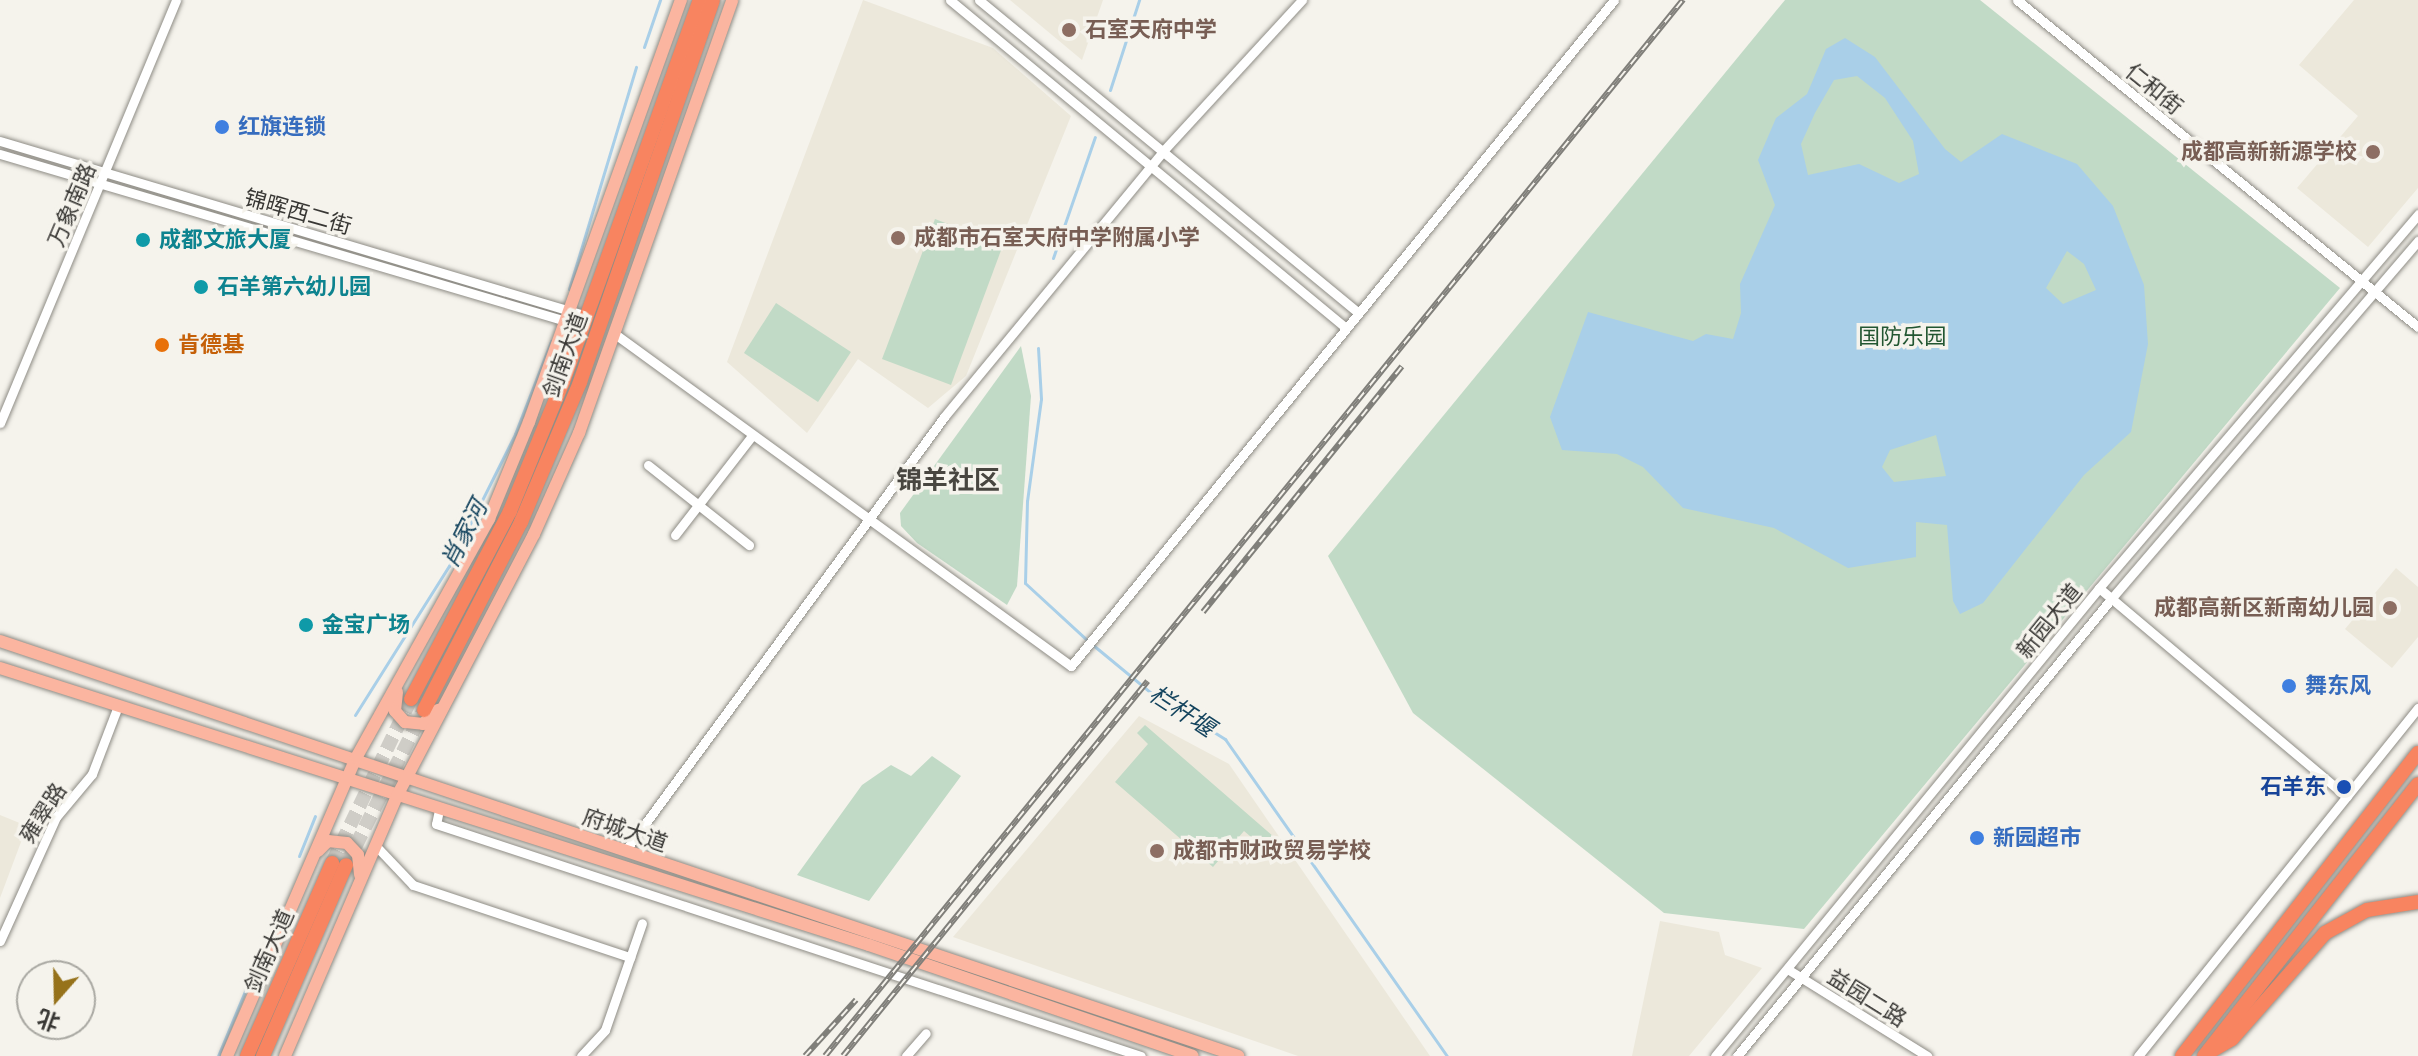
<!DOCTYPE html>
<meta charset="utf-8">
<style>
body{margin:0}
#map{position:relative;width:2418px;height:1056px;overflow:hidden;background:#f5f3ec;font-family:"Titillium Web","Noto Sans SC",sans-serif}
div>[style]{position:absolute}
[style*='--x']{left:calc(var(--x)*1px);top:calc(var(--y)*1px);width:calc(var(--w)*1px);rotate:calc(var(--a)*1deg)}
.built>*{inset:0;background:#ece8db}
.green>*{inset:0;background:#c1dac6}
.water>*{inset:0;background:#a9cfe8}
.stream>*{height:3px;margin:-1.5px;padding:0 1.5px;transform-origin:1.5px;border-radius:1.5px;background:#a9cfe8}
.highway-tunnel>*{height:14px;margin-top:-7px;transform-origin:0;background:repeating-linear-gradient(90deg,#cfcdc7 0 14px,transparent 0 21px)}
.roads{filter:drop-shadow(0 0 2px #8e8c85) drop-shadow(0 0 2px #8e8c85)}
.minor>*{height:9px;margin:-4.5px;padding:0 4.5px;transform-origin:4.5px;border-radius:4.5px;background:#fff}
.major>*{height:12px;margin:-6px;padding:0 6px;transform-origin:6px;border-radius:6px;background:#fbb5a0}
.highway>*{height:14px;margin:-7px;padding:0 7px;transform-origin:7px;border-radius:7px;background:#f88460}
.rail>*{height:6px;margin-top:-3px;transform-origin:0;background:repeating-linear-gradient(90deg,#f5f3ec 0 9px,#807f7a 0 18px);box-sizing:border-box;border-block:2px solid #807f7a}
.dots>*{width:22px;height:22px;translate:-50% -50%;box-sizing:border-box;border:4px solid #f5f3ec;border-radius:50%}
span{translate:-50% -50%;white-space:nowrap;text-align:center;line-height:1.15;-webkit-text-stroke:7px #f5f3ec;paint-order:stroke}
.education-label{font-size:22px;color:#785e54;font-weight:700}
.left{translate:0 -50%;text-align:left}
.right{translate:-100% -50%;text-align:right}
.street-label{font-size:22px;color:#383734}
.shop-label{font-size:22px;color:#366cbe;font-weight:700}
.culture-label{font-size:22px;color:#0d838f;font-weight:700}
.park-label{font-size:22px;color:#225631}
.food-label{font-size:22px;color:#c56008;font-weight:700}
.transit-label{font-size:22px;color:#164399;font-weight:700}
.water-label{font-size:24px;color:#14445e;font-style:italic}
.quarter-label{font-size:26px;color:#484640;font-weight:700}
.north{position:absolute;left:16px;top:960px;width:80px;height:80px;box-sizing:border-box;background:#f5f3ec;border:2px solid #a9a8a2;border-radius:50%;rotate:200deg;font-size:22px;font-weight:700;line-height:32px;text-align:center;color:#383734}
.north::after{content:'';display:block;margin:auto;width:28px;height:36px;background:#96721b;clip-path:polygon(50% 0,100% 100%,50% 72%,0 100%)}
</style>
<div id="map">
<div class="built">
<i style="clip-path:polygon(863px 0,993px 48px,1071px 116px,966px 376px,928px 408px,858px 359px,807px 433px,727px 362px)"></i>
<i style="clip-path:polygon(1010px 0,1103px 0,1082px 60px)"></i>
<i style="clip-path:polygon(2354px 0,2418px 0,2418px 188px,2368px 247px,2297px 188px,2358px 116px,2299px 65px)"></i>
<i style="clip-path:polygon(2396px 568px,2418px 587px,2418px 637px,2392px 668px,2345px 629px)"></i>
<i style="clip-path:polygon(1139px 716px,1229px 764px,1430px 1056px,1298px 1056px,953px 937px)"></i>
<i style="clip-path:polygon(0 815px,27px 826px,0 898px)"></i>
<i style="clip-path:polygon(1660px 921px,1719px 932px,1725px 955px,1762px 968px,1689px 1056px,1632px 1056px)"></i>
</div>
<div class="green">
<i style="clip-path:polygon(1785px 0,1980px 0,2340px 288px,1804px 929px,1664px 913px,1413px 713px,1328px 556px)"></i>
<i style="clip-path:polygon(935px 219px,1003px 245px,951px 385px,882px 359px)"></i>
<i style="clip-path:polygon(776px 303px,851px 352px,818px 402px,744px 353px)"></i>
<i style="clip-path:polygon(1021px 346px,1031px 396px,1017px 586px,1007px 605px,917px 543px,901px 526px,900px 513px)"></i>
<i style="clip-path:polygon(1145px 725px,1274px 837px,1264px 848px,1244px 831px,1213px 867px,1115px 782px,1148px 744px,1137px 733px)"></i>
<i style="clip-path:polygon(932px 756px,961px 776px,869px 901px,797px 875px,862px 785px,891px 765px,911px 776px)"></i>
</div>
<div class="water">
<i style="clip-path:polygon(evenodd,1845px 38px,1875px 57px,1945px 149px,1961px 162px,2002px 134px,2077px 164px,2113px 206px,2144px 285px,2148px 344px,2131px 432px,2084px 475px,1983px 603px,1960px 614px,1953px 601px,1947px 525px,1916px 522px,1916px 557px,1848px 568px,1774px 528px,1683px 508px,1643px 467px,1617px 454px,1562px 450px,1550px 417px,1588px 312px,1693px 341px,1706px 334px,1733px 339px,1741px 313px,1740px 284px,1775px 205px,1758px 160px,1776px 118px,1807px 94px,1826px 49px,1845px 38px,1857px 76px,1885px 98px,1913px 141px,1919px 174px,1899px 183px,1859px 164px,1808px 175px,1801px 144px,1815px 113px,1834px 80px,1857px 76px,1845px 38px,2067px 251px,2084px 264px,2096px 290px,2063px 304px,2046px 288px,2067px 251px,1845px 38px,1936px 435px,1946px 476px,1894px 482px,1882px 467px,1890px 450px,1936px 435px)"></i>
</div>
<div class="stream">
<i style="--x:644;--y:47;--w:50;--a:-71.2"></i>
<i style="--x:1110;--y:90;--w:95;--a:-72.1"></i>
<i style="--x:1053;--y:258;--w:128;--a:-70.9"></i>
<i style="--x:569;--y:289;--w:232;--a:-73.2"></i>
<i style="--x:1038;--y:348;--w:51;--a:86.6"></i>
<i style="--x:1041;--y:399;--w:103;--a:97.8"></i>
<i style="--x:1027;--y:501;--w:82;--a:91.4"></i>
<i style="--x:1025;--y:583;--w:84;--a:42.6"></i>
<i style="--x:1093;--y:645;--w:74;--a:39.5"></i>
<i style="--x:1150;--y:692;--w:89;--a:32.1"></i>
<i style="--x:1225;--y:739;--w:387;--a:55"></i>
<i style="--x:355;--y:715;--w:176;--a:-57.8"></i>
<i style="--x:449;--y:566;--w:148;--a:-63.4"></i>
<i style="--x:515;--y:434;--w:100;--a:-68.8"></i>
<i style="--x:299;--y:856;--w:43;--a:-68.2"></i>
<i style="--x:218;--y:1056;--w:96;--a:-67.4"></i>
</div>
<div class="highway-tunnel">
<i style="--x:332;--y:863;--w:182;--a:-64.3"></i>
<i style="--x:346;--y:865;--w:171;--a:-63.3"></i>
</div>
<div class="roads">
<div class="minor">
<i style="--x:950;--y:0;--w:514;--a:39.63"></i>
<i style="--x:979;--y:0;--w:492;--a:39.5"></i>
<i style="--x:2017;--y:0;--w:517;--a:39.2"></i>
<i style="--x:0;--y:141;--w:613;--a:16.6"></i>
<i style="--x:0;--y:154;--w:608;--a:16.44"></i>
<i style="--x:615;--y:334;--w:564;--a:36.06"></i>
<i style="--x:1071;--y:666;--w:859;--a:-50.81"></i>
<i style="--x:0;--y:423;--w:458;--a:-67.4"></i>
<i style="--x:648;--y:465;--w:129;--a:38.4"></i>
<i style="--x:675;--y:535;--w:124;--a:-52.2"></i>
<i style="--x:2099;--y:588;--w:324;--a:40.1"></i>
<i style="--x:439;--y:810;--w:14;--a:102"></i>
<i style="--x:436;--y:824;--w:742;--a:18.22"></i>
<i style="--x:375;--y:845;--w:55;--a:46.5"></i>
<i style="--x:413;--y:885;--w:229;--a:18.4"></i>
<i style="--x:625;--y:851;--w:539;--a:-53.68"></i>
<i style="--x:944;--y:417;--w:346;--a:-50.5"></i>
<i style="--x:1164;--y:150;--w:204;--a:-47.4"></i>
<i style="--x:0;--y:941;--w:136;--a:-65.7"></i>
<i style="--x:56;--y:817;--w:56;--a:-50.1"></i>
<i style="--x:92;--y:774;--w:73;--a:-69.1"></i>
<i style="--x:1789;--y:970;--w:163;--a:31.9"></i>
<i style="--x:581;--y:1056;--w:35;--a:-47"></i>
<i style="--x:605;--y:1030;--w:113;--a:-70.9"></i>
<i style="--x:906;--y:1056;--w:30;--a:-49"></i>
<i style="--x:1715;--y:1056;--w:605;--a:-50.63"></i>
<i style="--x:2099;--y:588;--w:492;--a:-49.5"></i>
<i style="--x:1737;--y:1056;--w:591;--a:-50.7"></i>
<i style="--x:2111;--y:599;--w:472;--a:-49.4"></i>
<i style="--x:2138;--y:1056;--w:447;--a:-51.2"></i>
</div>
<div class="major">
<i style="--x:0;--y:641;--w:1306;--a:18.53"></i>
<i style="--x:0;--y:668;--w:912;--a:17.68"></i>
<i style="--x:869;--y:945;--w:342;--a:18.9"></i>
<i style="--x:397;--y:692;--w:19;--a:96"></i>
<i style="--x:395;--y:711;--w:15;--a:48"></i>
<i style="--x:405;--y:722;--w:18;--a:6"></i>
<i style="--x:423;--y:724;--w:21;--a:-43"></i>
<i style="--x:318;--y:851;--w:14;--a:-45"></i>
<i style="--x:328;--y:841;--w:19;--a:6"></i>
<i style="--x:347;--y:843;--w:16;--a:47"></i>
<i style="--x:358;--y:855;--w:20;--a:84"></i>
<i style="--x:227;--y:1056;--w:325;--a:-66.6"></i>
<i style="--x:356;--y:758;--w:274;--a:-60.9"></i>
<i style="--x:489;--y:519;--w:105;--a:-67.6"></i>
<i style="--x:529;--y:422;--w:449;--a:-70.2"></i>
<i style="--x:285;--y:1056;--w:283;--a:-66.7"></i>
<i style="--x:397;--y:796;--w:296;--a:-62.4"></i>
<i style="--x:534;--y:534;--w:111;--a:-66"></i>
<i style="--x:579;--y:433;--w:459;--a:-70.5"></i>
</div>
<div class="highway">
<i style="--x:411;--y:699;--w:212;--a:-62.2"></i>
<i style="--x:510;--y:511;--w:139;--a:-67.7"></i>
<i style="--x:563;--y:382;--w:406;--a:-70.3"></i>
<i style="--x:424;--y:710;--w:212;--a:-62.7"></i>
<i style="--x:521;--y:522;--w:152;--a:-67.1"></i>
<i style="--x:580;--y:382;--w:404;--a:-70.8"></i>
<i style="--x:2213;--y:1050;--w:22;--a:-30"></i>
<i style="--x:2232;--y:1039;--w:141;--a:-48.7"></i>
<i style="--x:2325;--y:933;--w:48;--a:-28.7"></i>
<i style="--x:2367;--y:910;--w:52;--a:-8.9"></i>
<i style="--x:247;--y:1056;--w:211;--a:-66.2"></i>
<i style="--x:263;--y:1056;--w:208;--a:-66.5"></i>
<i style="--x:2182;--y:1056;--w:384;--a:-52.1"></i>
<i style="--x:2204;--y:1056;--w:346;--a:-51.8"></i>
</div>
</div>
<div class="rail">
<i style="--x:1203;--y:612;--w:316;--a:-51"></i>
<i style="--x:805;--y:1056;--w:76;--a:-47.7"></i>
<i style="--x:825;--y:1056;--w:1361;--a:-50.91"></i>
<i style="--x:843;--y:1056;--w:483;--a:-50.9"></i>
</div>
<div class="dots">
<i style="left:1069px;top:30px;background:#8d6e63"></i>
<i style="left:222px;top:127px;background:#3f7fe0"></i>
<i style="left:2373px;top:152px;background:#8d6e63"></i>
<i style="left:898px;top:238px;background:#8d6e63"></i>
<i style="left:143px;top:240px;background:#0f9aa8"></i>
<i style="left:201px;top:287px;background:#0f9aa8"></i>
<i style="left:162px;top:345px;background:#e8710a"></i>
<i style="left:2390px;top:608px;background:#8d6e63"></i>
<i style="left:306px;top:625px;background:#0f9aa8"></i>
<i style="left:2289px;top:686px;background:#3f7fe0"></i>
<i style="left:2344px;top:787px;background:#1a4fb4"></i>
<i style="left:1977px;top:838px;background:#3f7fe0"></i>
<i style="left:1157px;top:851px;background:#8d6e63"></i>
</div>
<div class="education-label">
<span class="left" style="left:1085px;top:30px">石室天府中学</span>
<span class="right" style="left:2357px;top:152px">成都高新新源学校</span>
<span class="left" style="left:914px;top:238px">成都市石室天府中学附属小学</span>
<span class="right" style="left:2374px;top:608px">成都高新区新南幼儿园</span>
<span class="left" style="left:1173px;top:851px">成都市财政贸易学校</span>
</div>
<div class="street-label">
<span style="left:2154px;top:89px;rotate:39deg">仁和街</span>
<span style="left:72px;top:205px;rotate:-67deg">万象南路</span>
<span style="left:298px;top:212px;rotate:16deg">锦晖西二街</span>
<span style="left:565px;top:355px;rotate:-70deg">剑南大道</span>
<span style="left:2049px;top:621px;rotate:-51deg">新园大道</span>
<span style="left:43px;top:813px;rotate:-57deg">雍翠路</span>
<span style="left:625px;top:830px;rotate:19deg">府城大道</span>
<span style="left:269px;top:951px;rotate:-66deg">剑南大道</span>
<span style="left:1867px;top:998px;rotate:32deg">益园二路</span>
</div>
<div class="shop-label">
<span class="left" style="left:238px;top:127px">红旗连锁</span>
<span class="left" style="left:2305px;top:686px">舞东风</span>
<span class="left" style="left:1993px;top:838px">新园超市</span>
</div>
<div class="culture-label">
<span class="left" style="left:159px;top:240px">成都文旅大厦</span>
<span class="left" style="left:217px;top:287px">石羊第六幼儿园</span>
<span class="left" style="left:322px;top:625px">金宝广场</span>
</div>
<div class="park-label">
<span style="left:1902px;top:337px">国防乐园</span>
</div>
<div class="food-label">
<span class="left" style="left:178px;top:345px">肯德基</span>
</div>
<div class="transit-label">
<span class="right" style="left:2326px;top:787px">石羊东</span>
</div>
<div class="water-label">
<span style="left:464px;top:534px;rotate:-63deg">肖家河</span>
<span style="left:1182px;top:711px;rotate:33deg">栏杆堰</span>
</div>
<div class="quarter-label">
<span style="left:948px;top:480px">锦羊社区</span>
</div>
<div class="north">北</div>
</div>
